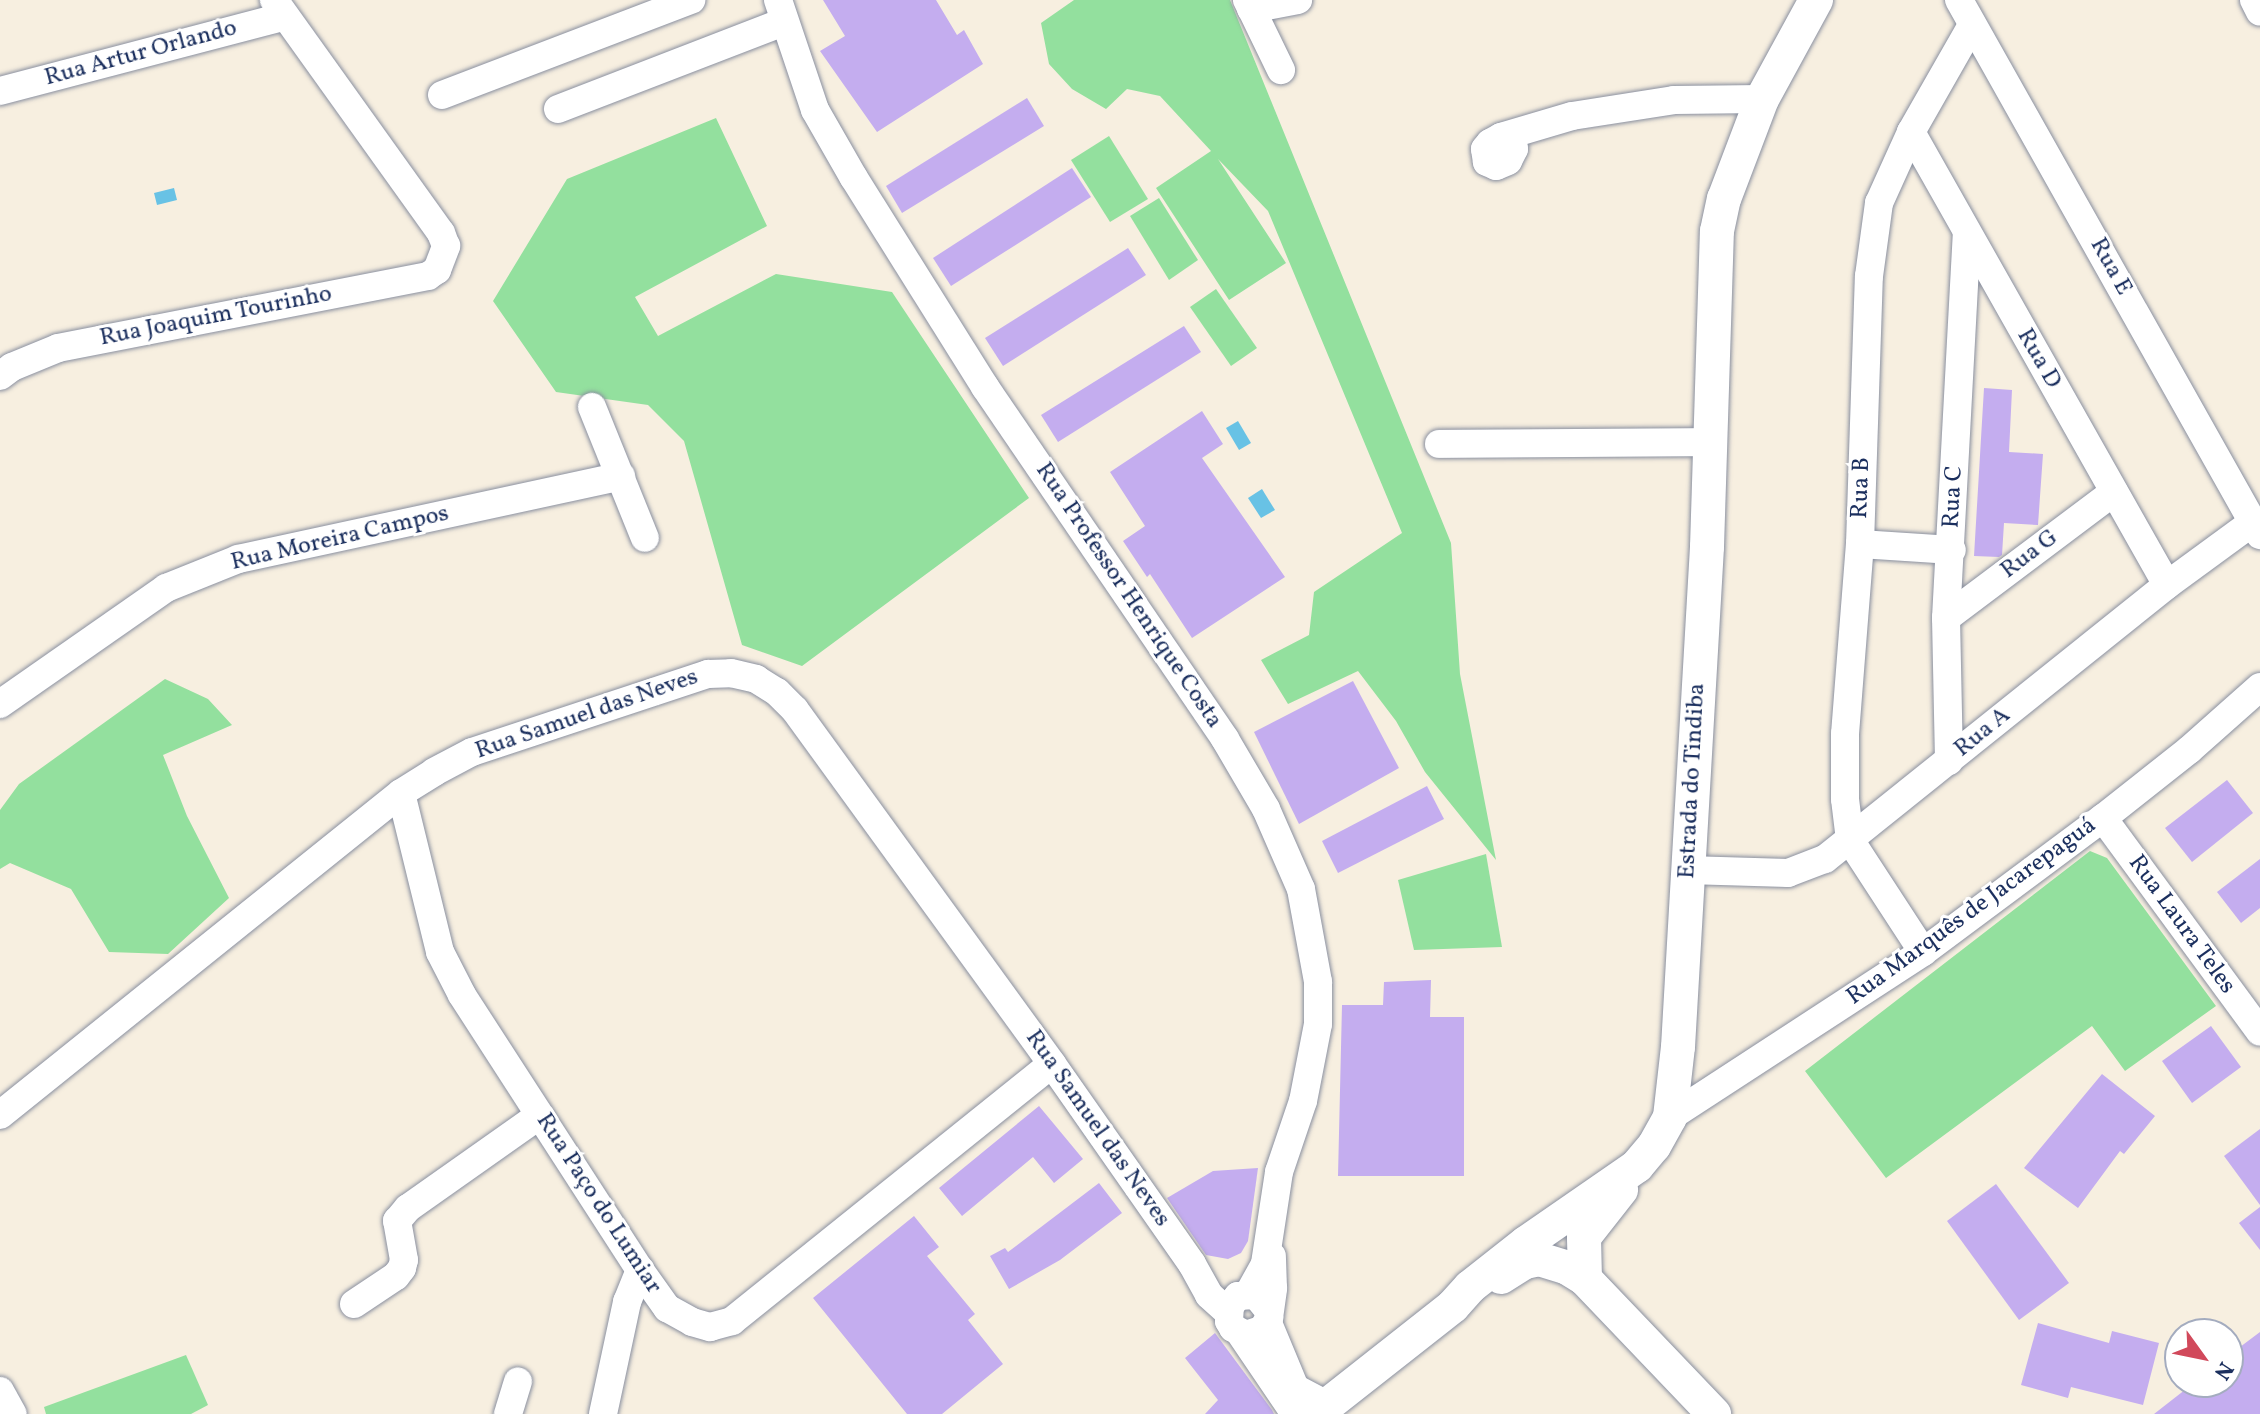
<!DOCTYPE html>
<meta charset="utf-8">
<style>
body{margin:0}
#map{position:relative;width:2260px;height:1414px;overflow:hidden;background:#f7efe0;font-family:Vollkorn,serif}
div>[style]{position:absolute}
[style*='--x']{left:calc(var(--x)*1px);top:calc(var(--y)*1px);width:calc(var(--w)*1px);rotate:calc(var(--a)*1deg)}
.green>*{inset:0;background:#93e09e}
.water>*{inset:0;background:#68c2e5}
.building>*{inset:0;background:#c4adef}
.roads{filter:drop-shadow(0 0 2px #898f9f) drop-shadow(0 0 2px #898f9f)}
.minor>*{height:28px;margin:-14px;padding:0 14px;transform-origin:14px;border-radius:14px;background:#fff}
.major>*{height:34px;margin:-17px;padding:0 17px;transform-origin:17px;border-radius:17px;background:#fff}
span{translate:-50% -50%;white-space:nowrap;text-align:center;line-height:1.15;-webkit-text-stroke:6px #fff;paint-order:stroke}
.street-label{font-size:24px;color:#1b2f5e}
.north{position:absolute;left:2164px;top:1318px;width:80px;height:80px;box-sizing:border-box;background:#fff;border:2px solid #a4acbf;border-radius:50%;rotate:123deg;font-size:22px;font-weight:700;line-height:32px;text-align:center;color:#1b2f5e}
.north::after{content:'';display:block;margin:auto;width:28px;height:36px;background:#d1495b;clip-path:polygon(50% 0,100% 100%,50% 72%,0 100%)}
</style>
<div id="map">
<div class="green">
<i style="clip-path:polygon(1074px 0,1230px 0,1451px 543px,1460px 674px,1496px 860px,1425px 772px,1396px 721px,1358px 671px,1288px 704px,1261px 660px,1309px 635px,1314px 592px,1402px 533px,1268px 211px,1218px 159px,1286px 263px,1229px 300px,1156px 188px,1211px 151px,1160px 96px,1127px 89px,1106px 109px,1072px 89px,1049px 64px,1041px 23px)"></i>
<i style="clip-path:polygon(716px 118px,767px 226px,635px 297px,658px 336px,776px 274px,892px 292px,1029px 498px,802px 666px,742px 645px,684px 441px,648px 405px,556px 392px,493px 301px,567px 179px)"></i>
<i style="clip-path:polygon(1109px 136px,1148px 199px,1110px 222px,1071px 160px)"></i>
<i style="clip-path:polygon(1159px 198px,1198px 260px,1169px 280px,1130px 216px)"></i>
<i style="clip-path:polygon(1216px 289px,1257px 348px,1231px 366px,1190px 307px)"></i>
<i style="clip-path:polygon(165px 679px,208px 699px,232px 725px,163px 755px,187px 816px,229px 898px,168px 954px,109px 952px,71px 889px,10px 863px,0 869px,0 810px,19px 784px)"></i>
<i style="clip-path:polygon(2090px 851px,2107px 858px,2216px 1006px,2125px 1071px,2092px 1026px,1886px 1178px,1805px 1071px)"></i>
<i style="clip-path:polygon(1486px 854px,1502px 947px,1414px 950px,1398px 880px)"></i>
<i style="clip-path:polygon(186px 1355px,208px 1405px,191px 1414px,46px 1414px,44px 1407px)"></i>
</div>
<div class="water">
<i style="clip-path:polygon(174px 188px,177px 200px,157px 205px,154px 193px)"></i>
<i style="clip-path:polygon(1238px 421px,1251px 443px,1239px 450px,1226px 428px)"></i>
<i style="clip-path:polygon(1262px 489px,1275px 510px,1261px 518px,1248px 498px)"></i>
</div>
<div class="building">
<i style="clip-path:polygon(823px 0,936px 0,957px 35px,964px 30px,983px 64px,877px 132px,820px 51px,845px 36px)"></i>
<i style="clip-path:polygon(1027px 98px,1044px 126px,902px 213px,886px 186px)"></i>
<i style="clip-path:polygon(1072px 168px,1091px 197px,951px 286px,933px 258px)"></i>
<i style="clip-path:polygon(1128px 248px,1146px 275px,1003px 366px,985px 338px)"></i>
<i style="clip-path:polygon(1184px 326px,1201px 352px,1058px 442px,1041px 415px)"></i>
<i style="clip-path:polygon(1984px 388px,2012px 390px,2009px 452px,2043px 454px,2038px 525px,2004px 523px,2002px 555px,1999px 557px,1974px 556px)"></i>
<i style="clip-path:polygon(1202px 411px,1223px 444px,1202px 458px,1285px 577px,1192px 638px,1150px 574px,1147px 577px,1123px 541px,1145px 526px,1110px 472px)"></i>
<i style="clip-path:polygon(1353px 681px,1399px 768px,1299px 824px,1254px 732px)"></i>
<i style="clip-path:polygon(2227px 780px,2253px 813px,2192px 862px,2165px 828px)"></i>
<i style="clip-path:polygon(1427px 786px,1444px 819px,1338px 873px,1322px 841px)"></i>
<i style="clip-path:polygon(2260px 859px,2260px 908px,2241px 923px,2217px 892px)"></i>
<i style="clip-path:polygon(1431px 980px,1430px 1017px,1464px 1017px,1464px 1176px,1338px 1176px,1342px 1005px,1383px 1005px,1384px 982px)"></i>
<i style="clip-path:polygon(2211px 1026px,2241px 1067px,2192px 1103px,2162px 1061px)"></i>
<i style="clip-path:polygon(2102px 1074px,2155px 1116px,2124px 1154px,2120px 1151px,2078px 1208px,2024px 1168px)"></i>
<i style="clip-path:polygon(1039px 1106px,1083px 1159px,1054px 1183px,1033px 1157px,962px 1216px,939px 1188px)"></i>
<i style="clip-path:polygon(2260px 1129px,2260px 1205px,2224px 1156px)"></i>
<i style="clip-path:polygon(1258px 1168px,1248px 1241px,1241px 1253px,1228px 1259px,1206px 1255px,1167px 1198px,1213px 1171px)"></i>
<i style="clip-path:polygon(1099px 1183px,1122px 1213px,1060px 1260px,1009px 1289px,990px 1256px,1005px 1248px,1008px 1252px)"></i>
<i style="clip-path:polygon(1996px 1184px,2069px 1283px,2019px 1320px,1947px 1221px)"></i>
<i style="clip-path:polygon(2260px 1207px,2260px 1250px,2239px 1223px)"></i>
<i style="clip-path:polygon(914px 1216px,939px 1247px,927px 1256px,975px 1314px,968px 1320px,1003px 1364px,942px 1414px,907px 1414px,813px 1298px)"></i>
<i style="clip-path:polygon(2038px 1323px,2109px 1343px,2112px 1331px,2159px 1343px,2143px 1405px,2071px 1387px,2068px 1398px,2021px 1385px)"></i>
<i style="clip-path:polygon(2260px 1332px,2260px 1414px,2154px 1414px,2195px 1382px,2228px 1382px,2228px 1356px)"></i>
<i style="clip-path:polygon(1215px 1333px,1272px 1410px,1274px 1414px,1205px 1414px,1218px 1400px,1185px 1358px)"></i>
</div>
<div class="roads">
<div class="minor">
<i style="--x:778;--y:0;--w:116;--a:71.4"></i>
<i style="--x:815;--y:110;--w:78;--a:60.2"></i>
<i style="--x:854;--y:178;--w:247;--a:57.9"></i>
<i style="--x:985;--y:387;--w:426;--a:55.7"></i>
<i style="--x:1225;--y:739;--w:81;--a:59.6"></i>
<i style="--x:1266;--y:809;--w:87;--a:66.4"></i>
<i style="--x:1301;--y:889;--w:95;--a:79.6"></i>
<i style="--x:1318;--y:982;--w:42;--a:90"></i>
<i style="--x:1318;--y:1024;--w:78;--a:101"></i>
<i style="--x:1303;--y:1101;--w:75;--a:108.7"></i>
<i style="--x:1279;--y:1172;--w:93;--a:98.7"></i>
<i style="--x:1265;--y:1264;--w:33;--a:119"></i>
<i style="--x:1247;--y:0;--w:78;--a:64.1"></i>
<i style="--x:1959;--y:0;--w:614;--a:60.64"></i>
<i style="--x:2254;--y:0;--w:13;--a:63"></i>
<i style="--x:1251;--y:9;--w:48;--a:-10.8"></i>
<i style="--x:0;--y:91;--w:293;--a:-14.7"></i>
<i style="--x:442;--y:95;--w:267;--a:-20.9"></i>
<i style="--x:558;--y:109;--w:242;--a:-21.1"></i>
<i style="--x:1911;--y:132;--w:520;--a:60.53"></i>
<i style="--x:1512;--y:135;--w:14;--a:82"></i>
<i style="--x:1514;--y:149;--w:13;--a:117"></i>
<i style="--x:1508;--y:161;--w:13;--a:157"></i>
<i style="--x:1496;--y:166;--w:10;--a:-156"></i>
<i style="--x:1487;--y:162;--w:13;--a:-99"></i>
<i style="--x:1485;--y:149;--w:8;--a:-50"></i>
<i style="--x:1490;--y:143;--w:13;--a:-29"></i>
<i style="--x:1501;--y:137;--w:74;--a:-16.5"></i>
<i style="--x:1572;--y:116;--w:103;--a:-8.9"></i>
<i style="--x:1674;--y:100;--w:88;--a:-0.7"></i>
<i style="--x:0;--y:376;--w:15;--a:-37"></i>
<i style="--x:12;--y:367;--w:50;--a:-22.4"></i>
<i style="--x:58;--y:348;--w:377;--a:-11"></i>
<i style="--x:428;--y:276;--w:11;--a:-34"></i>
<i style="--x:437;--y:270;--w:26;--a:-69"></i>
<i style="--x:446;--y:246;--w:14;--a:-111"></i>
<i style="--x:441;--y:233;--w:287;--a:-125.6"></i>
<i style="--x:592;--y:407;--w:141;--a:68"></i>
<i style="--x:1439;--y:444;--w:270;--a:-0.4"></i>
<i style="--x:1860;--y:544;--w:92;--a:3.7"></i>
<i style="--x:1946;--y:618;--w:210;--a:-36.9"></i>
<i style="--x:0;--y:704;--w:203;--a:-34.9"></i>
<i style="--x:166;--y:588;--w:78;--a:-21.9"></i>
<i style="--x:238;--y:559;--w:392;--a:-12.2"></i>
<i style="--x:1949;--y:761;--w:143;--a:-91.2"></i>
<i style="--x:1946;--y:618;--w:385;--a:-86.9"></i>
<i style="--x:401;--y:793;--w:164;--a:76.2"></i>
<i style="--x:440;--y:952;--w:48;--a:62.9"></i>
<i style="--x:462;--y:995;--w:328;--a:57.1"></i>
<i style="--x:640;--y:1270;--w:47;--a:54.6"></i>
<i style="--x:667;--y:1308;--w:29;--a:29"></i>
<i style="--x:692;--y:1322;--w:19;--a:16"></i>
<i style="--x:710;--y:1327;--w:23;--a:-15"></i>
<i style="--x:732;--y:1321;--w:410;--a:-38.8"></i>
<i style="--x:2103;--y:818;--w:265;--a:53.7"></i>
<i style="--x:1687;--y:870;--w:101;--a:1.7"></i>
<i style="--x:1788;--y:873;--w:40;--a:-21"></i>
<i style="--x:1825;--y:859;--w:438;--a:-38.7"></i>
<i style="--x:2167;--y:585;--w:107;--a:-36.2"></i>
<i style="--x:1923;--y:952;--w:134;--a:-123.1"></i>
<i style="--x:1850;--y:840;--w:41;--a:-97"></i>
<i style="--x:1845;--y:799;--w:65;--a:-90"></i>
<i style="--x:1845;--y:734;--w:191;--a:-85.5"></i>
<i style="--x:1860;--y:544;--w:268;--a:-88.1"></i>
<i style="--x:1869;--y:276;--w:74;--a:-82.2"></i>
<i style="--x:1879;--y:203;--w:78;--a:-65.7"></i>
<i style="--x:1911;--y:132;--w:123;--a:-60.3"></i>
<i style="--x:0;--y:1115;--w:514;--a:-38.76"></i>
<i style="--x:401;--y:793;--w:39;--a:-32"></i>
<i style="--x:434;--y:772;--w:43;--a:-27.8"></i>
<i style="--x:472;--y:752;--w:249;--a:-18.3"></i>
<i style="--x:708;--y:674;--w:23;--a:-2"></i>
<i style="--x:731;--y:673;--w:26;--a:13"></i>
<i style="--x:756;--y:679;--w:25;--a:32"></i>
<i style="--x:777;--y:692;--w:25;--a:45"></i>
<i style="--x:795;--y:710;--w:437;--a:54"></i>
<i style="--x:1052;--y:1064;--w:244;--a:55"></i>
<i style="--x:1192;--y:1264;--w:35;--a:61"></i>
<i style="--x:1209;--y:1295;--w:25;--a:42"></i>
<i style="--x:1670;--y:1117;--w:302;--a:-33.1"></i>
<i style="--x:1923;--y:952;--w:224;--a:-36.7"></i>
<i style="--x:2103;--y:818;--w:110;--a:-38.3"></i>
<i style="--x:2189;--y:750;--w:95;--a:-41.6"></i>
<i style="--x:354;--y:1304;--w:50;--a:-33.7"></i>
<i style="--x:396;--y:1276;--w:10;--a:-53"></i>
<i style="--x:402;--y:1268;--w:8;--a:-76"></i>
<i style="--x:404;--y:1260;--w:40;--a:-100"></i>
<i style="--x:397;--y:1221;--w:17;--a:-50"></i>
<i style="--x:408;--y:1208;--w:161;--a:-35.2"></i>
<i style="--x:1269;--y:1311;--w:21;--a:-129"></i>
<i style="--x:1256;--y:1295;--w:18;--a:177"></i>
<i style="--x:1238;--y:1296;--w:13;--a:129"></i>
<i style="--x:1230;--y:1306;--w:15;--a:94"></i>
<i style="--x:1229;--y:1321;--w:8;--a:60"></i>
<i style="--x:1233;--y:1328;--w:15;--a:28"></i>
<i style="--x:1246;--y:1335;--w:18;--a:-19"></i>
<i style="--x:1263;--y:1329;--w:13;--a:-61"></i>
<i style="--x:1269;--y:1318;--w:30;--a:-82"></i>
<i style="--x:1273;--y:1288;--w:32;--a:-92"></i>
<i style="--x:1268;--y:1323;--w:70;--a:67.4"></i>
<i style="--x:1295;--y:1388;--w:36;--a:28"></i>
<i style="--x:1240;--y:1333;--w:98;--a:55.8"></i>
<i style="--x:0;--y:1391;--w:26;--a:61"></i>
<i style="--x:508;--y:1414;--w:34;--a:-73"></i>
<i style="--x:603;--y:1414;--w:115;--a:-77.9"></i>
<i style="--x:627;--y:1302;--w:35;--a:-68"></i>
</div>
<div class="major">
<i style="--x:1501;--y:1277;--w:28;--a:-32"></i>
<i style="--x:1525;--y:1262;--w:14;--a:-12"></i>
<i style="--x:1539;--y:1259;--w:28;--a:17"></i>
<i style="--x:1566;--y:1267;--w:22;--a:32"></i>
<i style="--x:1585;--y:1279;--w:187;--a:46.3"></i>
<i style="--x:1585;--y:1279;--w:42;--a:-91.4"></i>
<i style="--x:1584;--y:1237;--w:60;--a:-51.8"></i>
<i style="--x:1316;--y:1414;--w:174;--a:-38.2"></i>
<i style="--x:1453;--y:1306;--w:25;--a:-48"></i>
<i style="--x:1470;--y:1287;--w:71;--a:-38.2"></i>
<i style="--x:1526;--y:1243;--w:135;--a:-34.7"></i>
<i style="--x:1637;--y:1166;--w:26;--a:-50"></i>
<i style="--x:1654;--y:1146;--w:33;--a:-61"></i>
<i style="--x:1670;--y:1117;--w:70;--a:-83.5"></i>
<i style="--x:1678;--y:1047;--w:501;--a:-86.68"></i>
<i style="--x:1707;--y:547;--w:316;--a:-88.2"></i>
<i style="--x:1717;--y:231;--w:33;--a:-78"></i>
<i style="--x:1724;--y:199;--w:107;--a:-69.2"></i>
<i style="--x:1762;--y:99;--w:113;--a:-61.4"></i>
</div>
</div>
<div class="street-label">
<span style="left:141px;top:54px;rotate:-15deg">Rua Artur Orlando</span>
<span style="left:2110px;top:267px;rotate:61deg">Rua E</span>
<span style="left:216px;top:317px;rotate:-11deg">Rua Joaquim Tourinho</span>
<span style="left:2038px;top:359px;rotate:60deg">Rua D</span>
<span style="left:1862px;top:488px;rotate:-88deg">Rua B</span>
<span style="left:1954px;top:497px;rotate:-87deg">Rua C</span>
<span style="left:340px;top:539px;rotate:-13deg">Rua Moreira Campos</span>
<span style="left:2030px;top:555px;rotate:-37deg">Rua G</span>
<span style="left:1128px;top:596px;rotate:56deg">Rua Professor Henrique Costa</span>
<span style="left:587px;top:715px;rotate:-19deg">Rua Samuel das Neves</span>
<span style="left:1983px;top:733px;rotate:-39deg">Rua A</span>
<span style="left:1693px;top:781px;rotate:-87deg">Estrada do Tindiba</span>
<span style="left:1972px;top:912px;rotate:-36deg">Rua Marquês de Jacarepaguá</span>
<span style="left:2181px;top:925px;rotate:54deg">Rua Laura Teles</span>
<span style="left:1097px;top:1129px;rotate:55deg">Rua Samuel das Neves</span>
<span style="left:598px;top:1204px;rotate:57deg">Rua Paço do Lumiar</span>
</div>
<div class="north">N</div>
</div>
